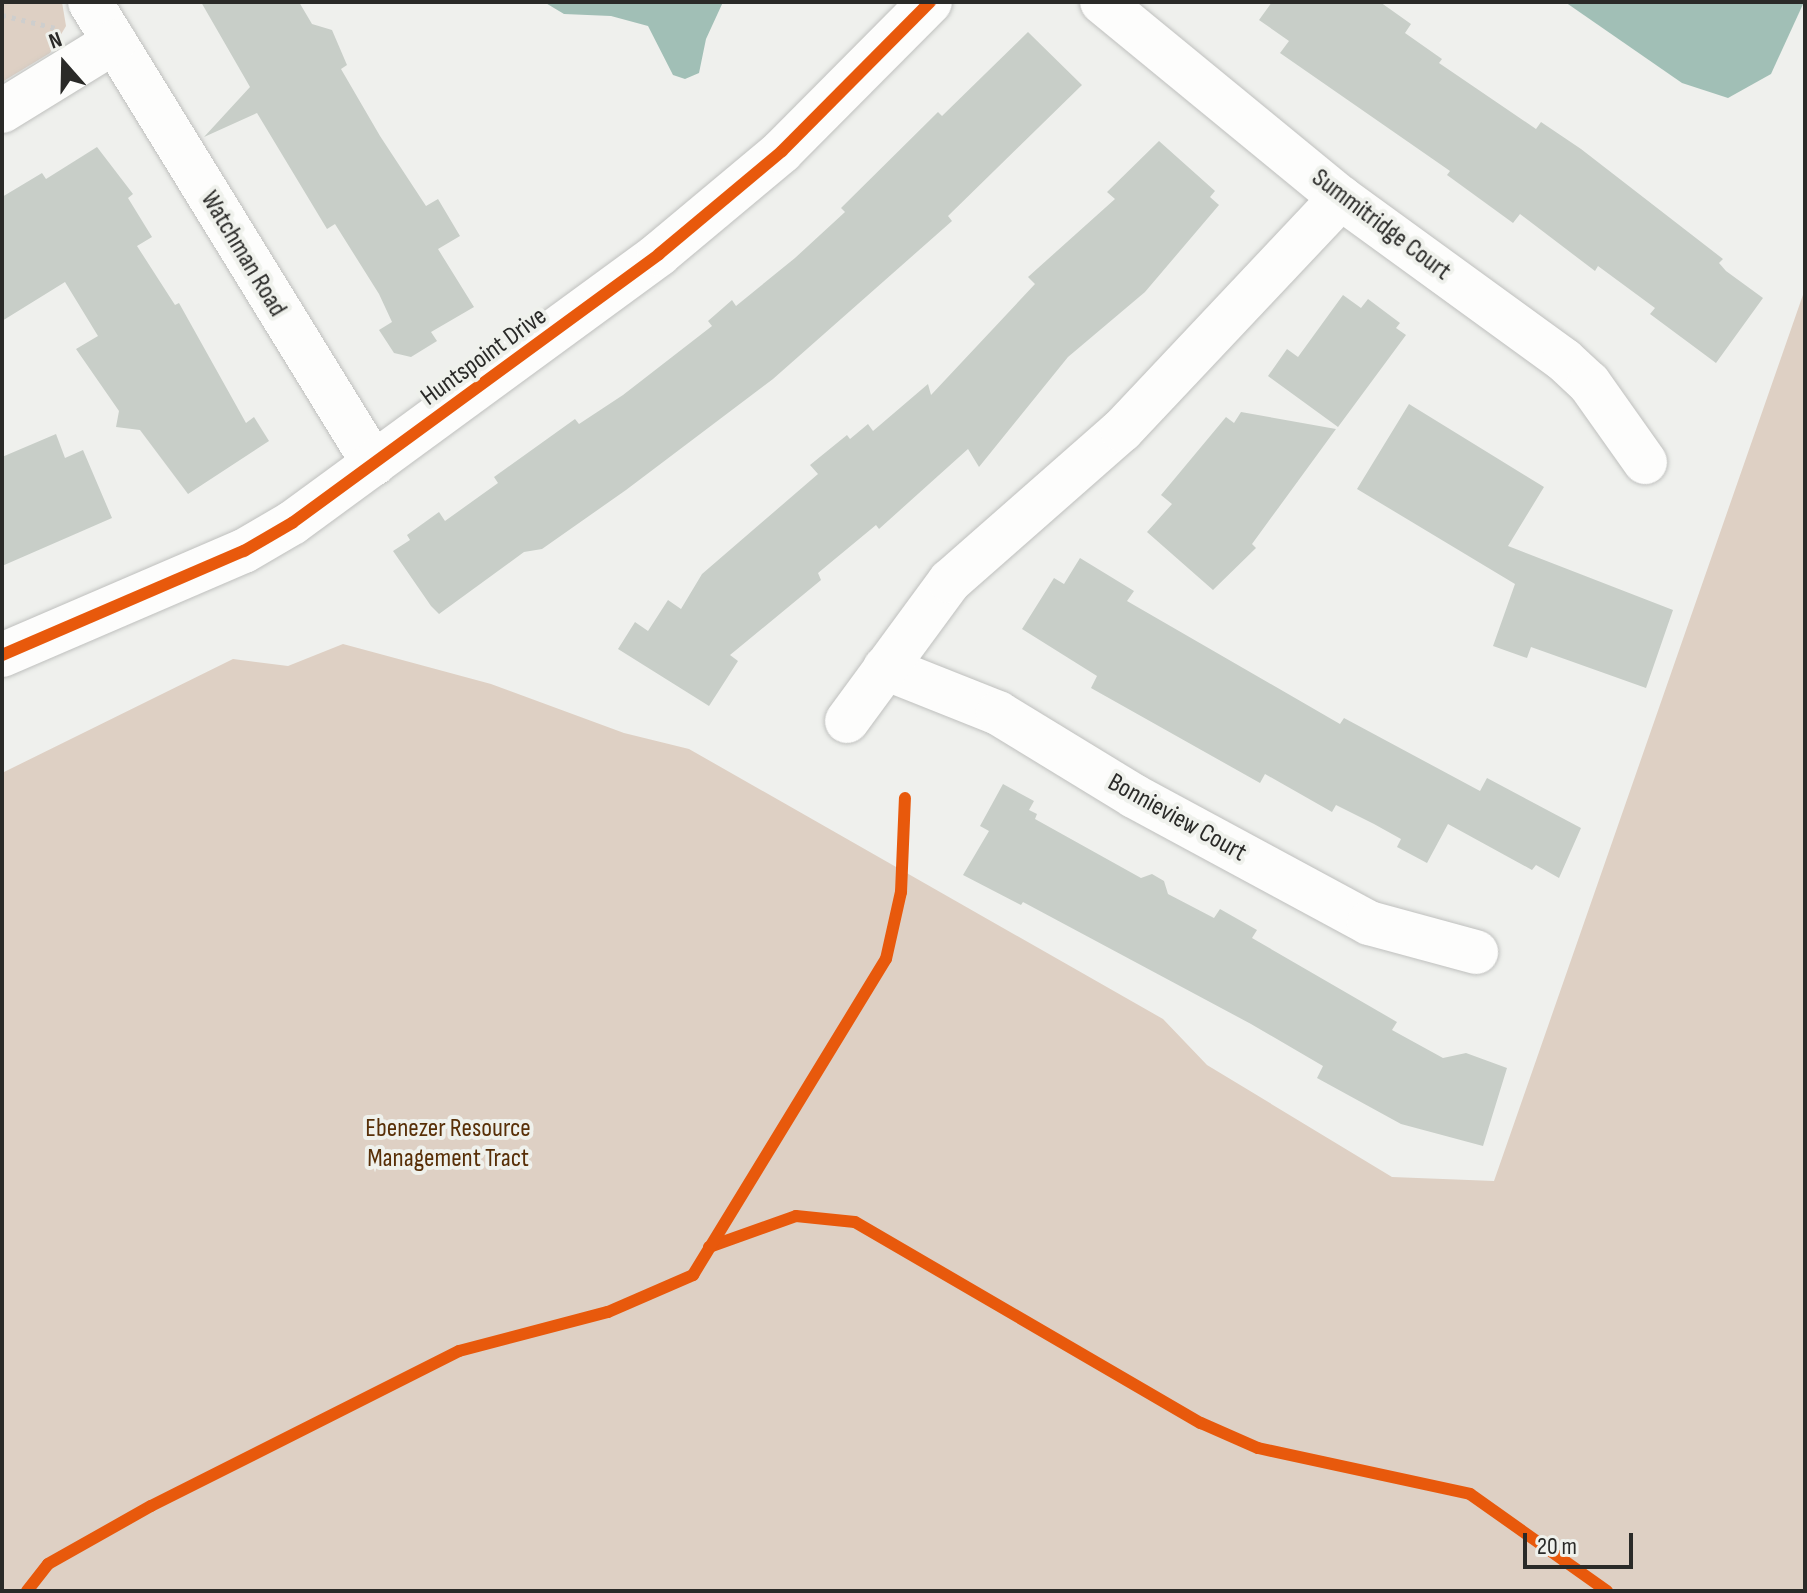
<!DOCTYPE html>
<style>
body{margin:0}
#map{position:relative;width:1807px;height:1593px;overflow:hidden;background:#eff0ed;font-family:"Sofia Sans Condensed",sans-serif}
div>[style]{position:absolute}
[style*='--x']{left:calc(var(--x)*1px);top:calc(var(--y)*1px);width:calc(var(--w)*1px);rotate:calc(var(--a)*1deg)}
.green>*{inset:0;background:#ded0c4}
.water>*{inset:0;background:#a1bfb6}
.building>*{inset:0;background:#c8cec8}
.path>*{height:5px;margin-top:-2.5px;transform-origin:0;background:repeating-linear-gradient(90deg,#cececd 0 4px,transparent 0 10px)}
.roads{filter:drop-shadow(0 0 2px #bfc0be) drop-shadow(0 0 2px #bfc0be)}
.minor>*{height:44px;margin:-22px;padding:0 22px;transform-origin:22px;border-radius:22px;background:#fdfdfc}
.cycleway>*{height:12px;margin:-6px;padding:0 6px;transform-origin:6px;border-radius:6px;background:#e8590c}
span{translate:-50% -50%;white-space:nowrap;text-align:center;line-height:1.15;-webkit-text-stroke:8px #eff1ec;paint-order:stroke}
.street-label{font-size:26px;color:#2a2a28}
.park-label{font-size:26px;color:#582f07}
.frame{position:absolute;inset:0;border:4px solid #2a2a28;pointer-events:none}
.north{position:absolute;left:24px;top:24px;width:80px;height:80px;-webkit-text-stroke:6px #eff1ec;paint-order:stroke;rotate:340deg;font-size:22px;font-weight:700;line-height:32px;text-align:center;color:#2a2a28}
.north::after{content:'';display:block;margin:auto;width:28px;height:36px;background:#2a2a28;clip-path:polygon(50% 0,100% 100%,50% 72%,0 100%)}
.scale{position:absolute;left:1523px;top:1533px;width:110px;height:36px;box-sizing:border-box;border:4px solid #2a2a28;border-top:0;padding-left:10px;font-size:24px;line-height:28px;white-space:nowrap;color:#2a2a28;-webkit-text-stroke:6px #eff1ec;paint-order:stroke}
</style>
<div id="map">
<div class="green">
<i style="clip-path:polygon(2px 2px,62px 2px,66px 26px,50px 53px,2px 82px)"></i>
<i style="clip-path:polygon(1805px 289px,1805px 1591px,2px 1591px,2px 773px,233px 659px,288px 666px,343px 644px,491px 684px,624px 733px,689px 749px,1163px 1019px,1207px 1065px,1392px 1177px,1494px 1181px)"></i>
</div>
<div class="water">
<i style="clip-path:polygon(544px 2px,723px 2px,706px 39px,699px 73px,685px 79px,673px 75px,648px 26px,611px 16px,564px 14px)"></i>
<i style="clip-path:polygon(1565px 2px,1804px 2px,1771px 74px,1728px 98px,1682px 83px)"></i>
</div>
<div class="building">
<i style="clip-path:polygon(201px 2px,299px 2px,312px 24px,332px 30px,347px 65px,341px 69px,380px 136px,426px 206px,438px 199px,460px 236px,438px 249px,474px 307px,431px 332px,437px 341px,411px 357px,394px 353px,379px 330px,392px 322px,379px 294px,335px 224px,327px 229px,257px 113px,204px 137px,250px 87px)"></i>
<i style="clip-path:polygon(1272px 2px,1380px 2px,1411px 24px,1405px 33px,1442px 59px,1439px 63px,1536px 129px,1541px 122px,1581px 149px,1723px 259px,1719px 263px,1726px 271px,1763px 298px,1716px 363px,1650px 314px,1655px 308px,1598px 266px,1595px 271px,1520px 214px,1513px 223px,1447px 175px,1450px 171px,1280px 53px,1289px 41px,1259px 20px)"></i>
<i style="clip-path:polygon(1028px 32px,1082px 85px,948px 216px,952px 221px,773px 379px,626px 490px,542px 549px,524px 552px,439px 614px,431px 606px,393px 551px,410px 540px,407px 535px,439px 512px,445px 521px,498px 483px,494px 477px,575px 419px,579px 424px,623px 395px,712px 326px,708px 321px,732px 300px,736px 306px,795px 258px,845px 212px,841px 208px,938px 112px,942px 116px)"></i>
<i style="clip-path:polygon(1159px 141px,1215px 191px,1210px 197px,1219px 205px,1145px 292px,1068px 357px,979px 467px,968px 449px,879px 529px,876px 525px,818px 573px,821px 580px,730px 655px,738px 661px,709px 706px,618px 649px,635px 622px,648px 631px,668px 600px,681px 609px,702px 574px,818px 474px,810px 465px,847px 435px,850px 439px,868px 424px,873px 431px,928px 384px,931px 395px,1035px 284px,1028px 277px,1115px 199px,1107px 192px)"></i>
<i style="clip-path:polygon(97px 147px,133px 194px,128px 198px,152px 237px,137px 246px,175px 305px,179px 303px,246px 423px,254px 417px,269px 441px,188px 494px,140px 430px,116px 427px,119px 411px,76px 349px,98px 336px,65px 282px,2px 321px,2px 197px,42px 173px,46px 179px)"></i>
<i style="clip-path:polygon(1343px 295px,1361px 308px,1368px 299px,1400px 323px,1396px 328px,1406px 335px,1338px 427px,1268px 376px,1287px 349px,1298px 357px)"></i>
<i style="clip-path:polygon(1409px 404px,1544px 487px,1508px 546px,1673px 610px,1646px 688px,1531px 647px,1527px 658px,1493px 646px,1515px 584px,1357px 489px)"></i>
<i style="clip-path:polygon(1241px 412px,1336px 429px,1252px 544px,1256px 548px,1213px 590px,1147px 532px,1172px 504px,1161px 495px,1226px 417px,1234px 423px)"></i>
<i style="clip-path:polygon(56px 434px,65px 458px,83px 450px,112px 518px,2px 566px,2px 457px)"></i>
<i style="clip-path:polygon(1080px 558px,1134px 591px,1127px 601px,1340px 724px,1344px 718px,1480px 791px,1487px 778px,1581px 828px,1559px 878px,1536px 865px,1532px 870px,1448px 824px,1427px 863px,1397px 847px,1401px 839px,1374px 824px,1336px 805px,1332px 812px,1265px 774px,1260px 783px,1091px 688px,1097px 676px,1022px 629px,1054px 578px,1064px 584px)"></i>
<i style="clip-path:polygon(1003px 784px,1034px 801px,1029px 810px,1037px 814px,1035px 819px,1141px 878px,1152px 874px,1164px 881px,1168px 894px,1214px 918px,1220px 909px,1257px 930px,1252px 938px,1397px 1022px,1392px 1030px,1443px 1058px,1466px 1053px,1507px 1068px,1483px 1146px,1401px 1124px,1317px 1078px,1323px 1066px,1251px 1024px,1023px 902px,1021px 905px,963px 875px,989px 831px,980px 826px)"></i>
</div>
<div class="path">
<i style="--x:2;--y:15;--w:60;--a:13.6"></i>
</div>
<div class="roads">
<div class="minor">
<i style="--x:90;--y:2;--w:542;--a:58.42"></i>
<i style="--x:1102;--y:2;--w:309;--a:39.4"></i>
<i style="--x:1341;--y:198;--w:276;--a:36"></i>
<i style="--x:1564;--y:360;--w:34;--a:43"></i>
<i style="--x:1589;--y:383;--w:97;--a:54.7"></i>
<i style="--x:2;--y:111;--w:132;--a:-31.6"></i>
<i style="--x:2;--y:655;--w:263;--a:-23.3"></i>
<i style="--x:244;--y:551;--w:56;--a:-30.3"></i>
<i style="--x:292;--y:523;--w:455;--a:-36.2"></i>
<i style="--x:659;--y:254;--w:160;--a:-39.9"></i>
<i style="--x:782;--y:151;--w:210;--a:-45.2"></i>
<i style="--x:885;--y:668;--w:122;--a:21.7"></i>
<i style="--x:998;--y:713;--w:159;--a:31.4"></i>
<i style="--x:1134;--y:796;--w:267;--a:28.4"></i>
<i style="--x:1369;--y:923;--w:111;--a:15.2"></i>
<i style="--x:847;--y:721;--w:174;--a:-53.7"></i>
<i style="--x:950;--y:581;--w:229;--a:-41.3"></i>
<i style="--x:1122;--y:430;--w:319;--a:-46.7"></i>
</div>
</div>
<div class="cycleway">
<i style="--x:2;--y:655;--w:263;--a:-23.3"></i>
<i style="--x:244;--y:551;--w:56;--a:-30.3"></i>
<i style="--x:292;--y:523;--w:455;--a:-36.2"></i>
<i style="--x:659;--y:254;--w:160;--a:-39.9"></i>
<i style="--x:782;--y:151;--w:210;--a:-45.2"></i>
<i style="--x:709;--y:1247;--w:92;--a:-19.6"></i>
<i style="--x:796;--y:1216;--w:59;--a:5.8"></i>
<i style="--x:855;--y:1222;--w:400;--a:30.2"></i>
<i style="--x:1201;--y:1423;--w:62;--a:23.7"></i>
<i style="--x:1258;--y:1448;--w:217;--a:12.2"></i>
<i style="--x:1470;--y:1494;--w:168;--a:35.3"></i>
<i style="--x:27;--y:1591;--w:34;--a:-52"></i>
<i style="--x:48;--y:1564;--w:118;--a:-29.4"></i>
<i style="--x:151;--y:1506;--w:345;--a:-26.7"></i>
<i style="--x:459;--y:1351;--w:154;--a:-14.7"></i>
<i style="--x:608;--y:1312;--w:93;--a:-23.5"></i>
<i style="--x:693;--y:1275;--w:370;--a:-58.6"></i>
<i style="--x:886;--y:959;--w:69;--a:-77.4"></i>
<i style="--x:901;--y:892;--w:94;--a:-87.6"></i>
</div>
<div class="street-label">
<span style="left:1381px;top:225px;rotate:37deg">Summitridge Court</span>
<span style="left:243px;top:254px;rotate:59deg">Watchman Road</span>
<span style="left:484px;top:357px;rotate:-36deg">Huntspoint Drive</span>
<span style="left:1177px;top:818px;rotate:29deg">Bonnieview Court</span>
</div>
<div class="park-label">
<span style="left:448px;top:1144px">Ebenezer Resource<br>Management Tract</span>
</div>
<div class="frame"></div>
<div class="north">N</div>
<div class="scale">20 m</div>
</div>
